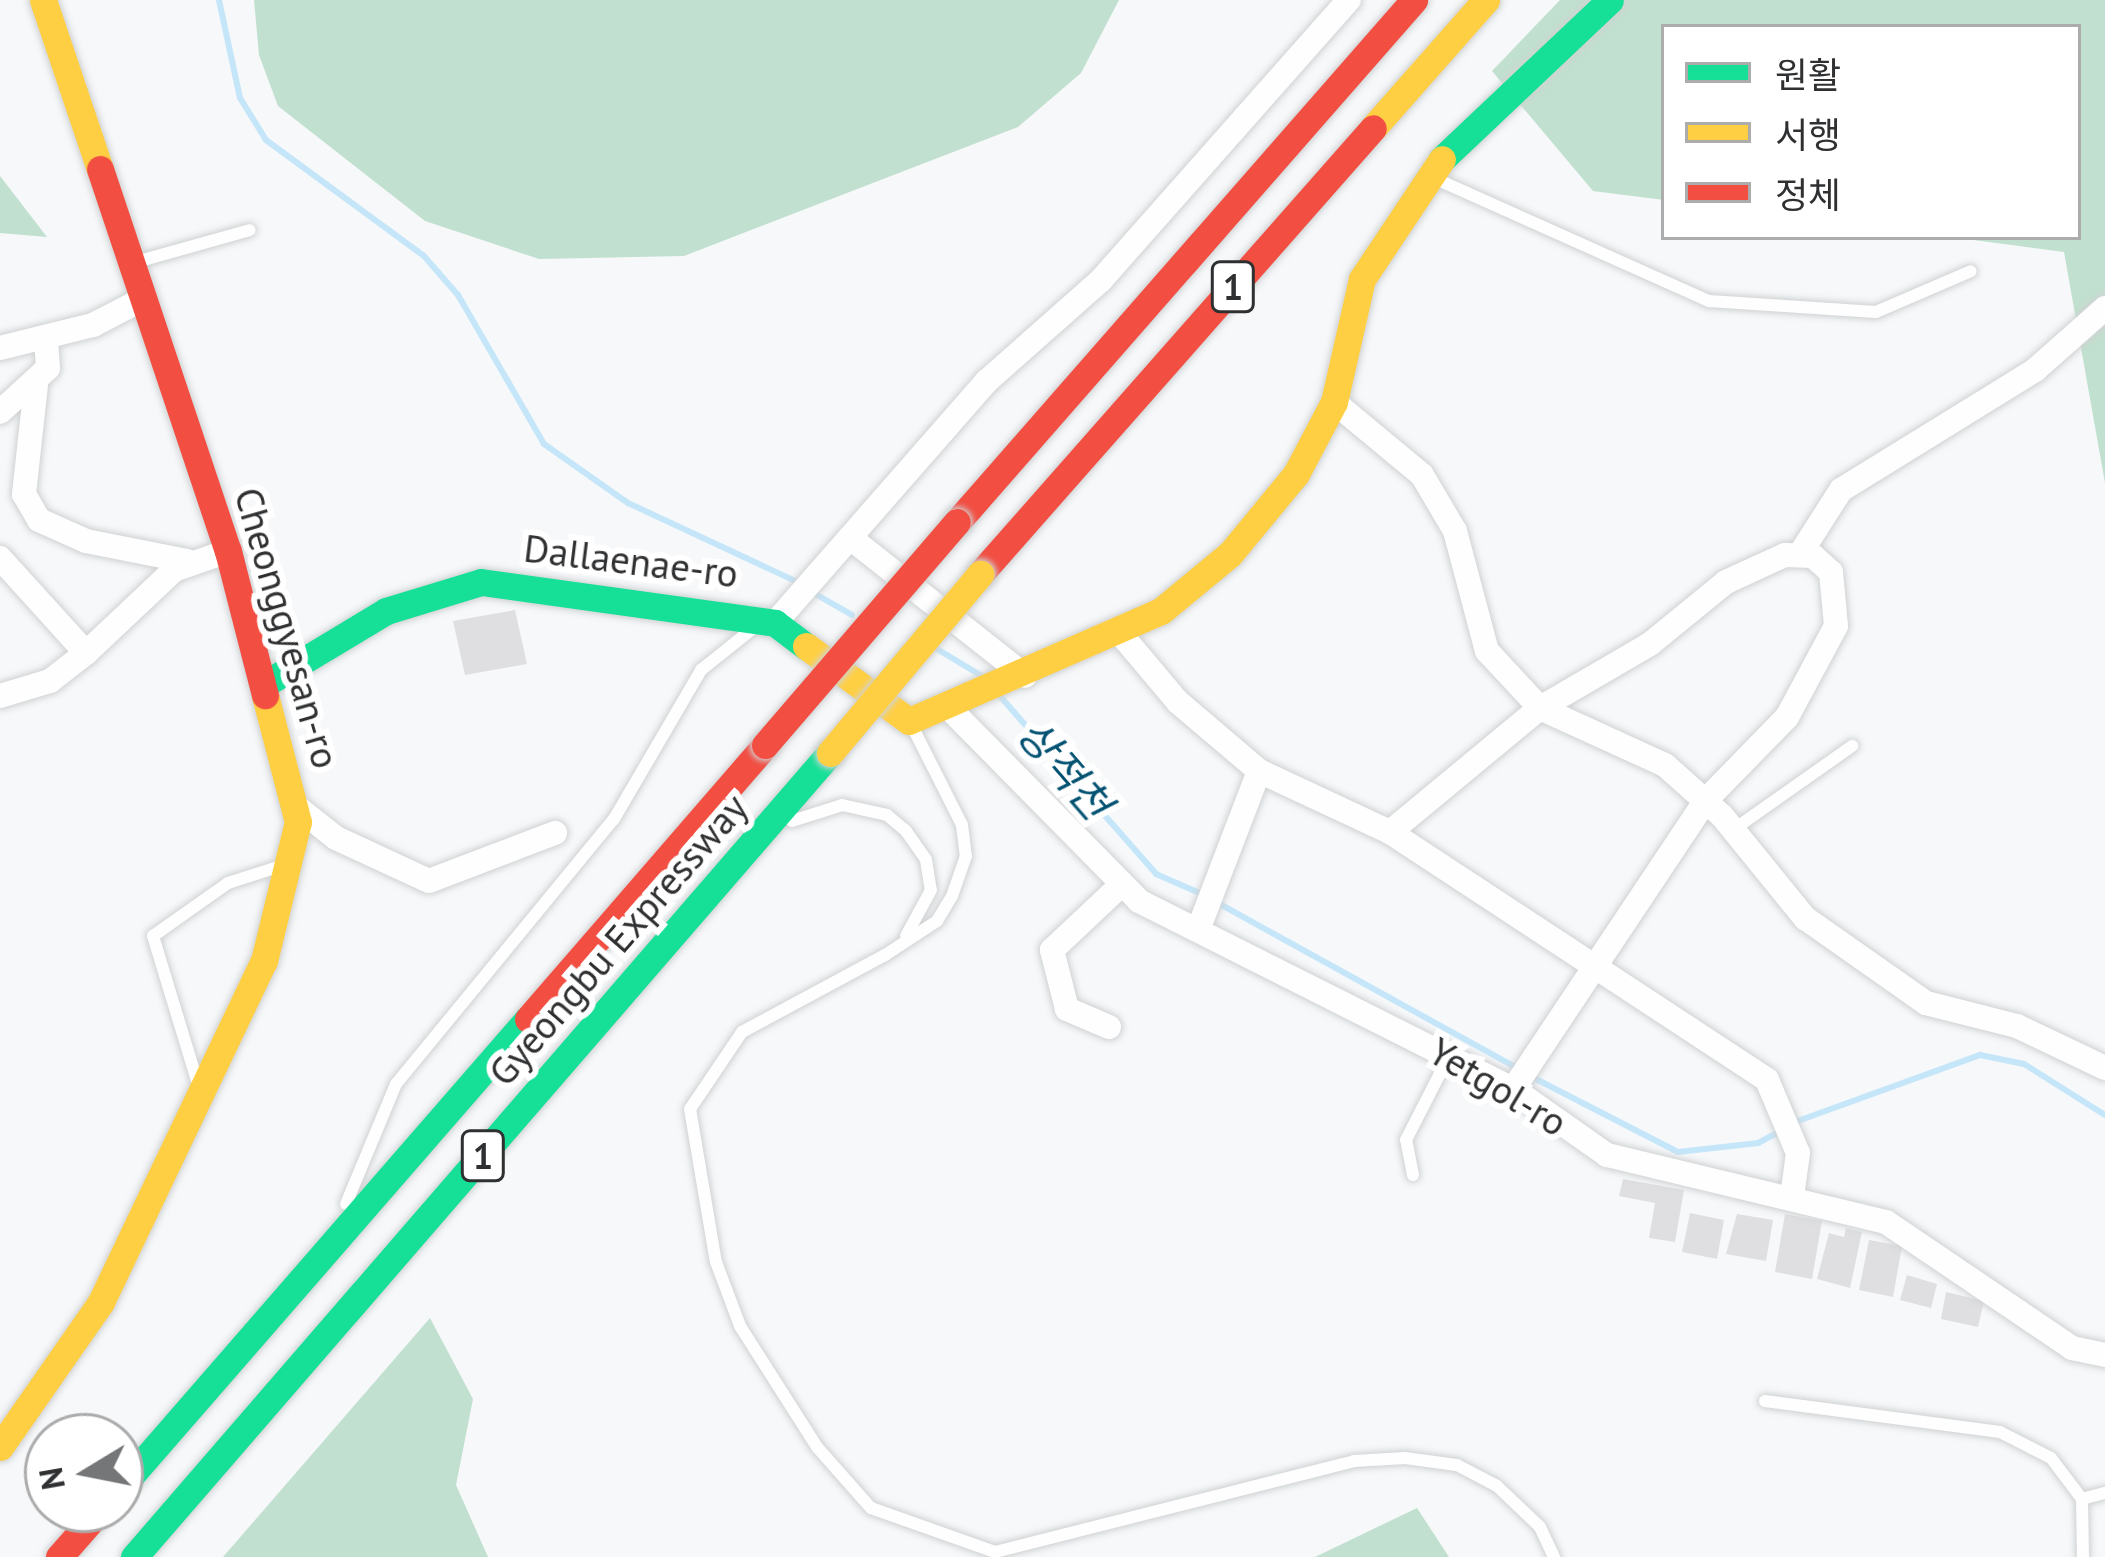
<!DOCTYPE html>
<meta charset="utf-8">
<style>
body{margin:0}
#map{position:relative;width:2105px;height:1557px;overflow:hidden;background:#f6f8fa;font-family:"PT Sans","Noto Sans KR",sans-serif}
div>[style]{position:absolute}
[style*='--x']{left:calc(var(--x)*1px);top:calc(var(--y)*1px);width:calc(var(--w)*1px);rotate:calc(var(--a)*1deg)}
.forest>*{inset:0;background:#c1e0cf}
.stream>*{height:6px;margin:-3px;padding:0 3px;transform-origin:3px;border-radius:3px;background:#c5e6f9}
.building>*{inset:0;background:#dfdfe1}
.roads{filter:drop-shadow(0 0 3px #d0d2d3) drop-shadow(0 0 3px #d0d2d3)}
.lane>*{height:12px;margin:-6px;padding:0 6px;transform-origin:6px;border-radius:6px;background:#fefefe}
.street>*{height:24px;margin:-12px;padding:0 12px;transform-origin:12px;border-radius:12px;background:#fefefe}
.fast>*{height:27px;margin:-13.5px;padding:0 13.5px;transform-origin:13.5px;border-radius:13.5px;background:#16e098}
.slow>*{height:27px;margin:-13.5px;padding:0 13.5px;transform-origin:13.5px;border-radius:13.5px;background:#ffcf43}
.jam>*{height:27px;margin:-13.5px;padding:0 13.5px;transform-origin:13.5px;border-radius:13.5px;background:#f24e42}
.bridges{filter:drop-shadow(0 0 3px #d0d2d3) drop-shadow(0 0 3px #d0d2d3)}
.slow-bridge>*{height:27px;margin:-13.5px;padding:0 13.5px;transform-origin:13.5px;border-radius:13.5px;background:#ffcf43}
.jam-bridge>*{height:27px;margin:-13.5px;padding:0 13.5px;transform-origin:13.5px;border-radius:13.5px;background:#f24e42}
span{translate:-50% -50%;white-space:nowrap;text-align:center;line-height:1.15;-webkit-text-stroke:12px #fff;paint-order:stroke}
.shield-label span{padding:3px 9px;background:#fff;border:3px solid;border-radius:9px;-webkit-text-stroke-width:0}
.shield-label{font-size:36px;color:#2f3032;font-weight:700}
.street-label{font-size:39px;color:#2f3032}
.water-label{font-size:42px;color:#045272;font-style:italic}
.legend{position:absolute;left:1661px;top:24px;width:420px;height:216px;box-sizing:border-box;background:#fff;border:3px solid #acacad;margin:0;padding:15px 21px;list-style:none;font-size:36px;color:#2f3032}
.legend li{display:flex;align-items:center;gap:24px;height:60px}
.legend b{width:60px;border:3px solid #acacad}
.north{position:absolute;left:24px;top:1413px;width:120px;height:120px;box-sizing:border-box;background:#fff;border:3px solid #acacad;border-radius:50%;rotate:260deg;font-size:33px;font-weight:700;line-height:48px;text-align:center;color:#2f3032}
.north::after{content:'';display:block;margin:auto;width:42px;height:54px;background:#757678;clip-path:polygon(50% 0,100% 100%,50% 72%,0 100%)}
</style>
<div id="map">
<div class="forest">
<i style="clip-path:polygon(254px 0,1119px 0,1081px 73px,1018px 127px,684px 256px,539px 259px,425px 221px,278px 106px,259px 55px)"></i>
<i style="clip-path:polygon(1560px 0,2105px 0,2105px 483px,2064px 252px,1951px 237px,2078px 237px,2078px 27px,1664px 27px,1664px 200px,1593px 191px,1492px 71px)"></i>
<i style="clip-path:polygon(0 176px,47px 237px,0 233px)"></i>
<i style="clip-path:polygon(430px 1318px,473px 1399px,456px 1485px,488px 1557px,223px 1557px)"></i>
<i style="clip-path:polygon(1417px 1508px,1449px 1557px,1315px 1557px)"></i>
</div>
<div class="stream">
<i style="--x:219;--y:0;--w:100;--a:77.9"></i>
<i style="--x:240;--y:98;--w:49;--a:58.2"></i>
<i style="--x:266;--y:140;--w:196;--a:36.3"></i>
<i style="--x:424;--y:256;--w:52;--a:48.9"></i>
<i style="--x:458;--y:295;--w:172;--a:60"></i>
<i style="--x:544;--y:444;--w:103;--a:35.1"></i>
<i style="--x:628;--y:503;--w:192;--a:25"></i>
<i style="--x:812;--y:592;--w:46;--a:29.9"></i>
<i style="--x:937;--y:649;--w:52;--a:31"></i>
<i style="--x:999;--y:695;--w:238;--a:48.7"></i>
<i style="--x:1156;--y:874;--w:55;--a:23.7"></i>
<i style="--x:1218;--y:903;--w:346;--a:28.9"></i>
<i style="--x:1532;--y:1077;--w:164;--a:27.2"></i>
<i style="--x:1678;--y:1152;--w:81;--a:-6.4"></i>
<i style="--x:1758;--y:1143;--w:30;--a:-28"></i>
<i style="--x:1795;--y:1122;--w:197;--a:-19.9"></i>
<i style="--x:1980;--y:1055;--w:45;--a:11.6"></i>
<i style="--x:2024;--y:1064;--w:96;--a:32.2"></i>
</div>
<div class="building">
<i style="clip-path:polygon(515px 610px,527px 664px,465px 675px,453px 621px)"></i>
<i style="clip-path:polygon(1623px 1179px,1684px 1190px,1675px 1242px,1649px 1238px,1655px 1203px,1619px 1196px)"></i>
<i style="clip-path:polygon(1690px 1213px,1724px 1220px,1717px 1259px,1682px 1252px)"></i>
<i style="clip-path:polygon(1737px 1214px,1773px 1220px,1766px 1261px,1726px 1254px)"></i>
<i style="clip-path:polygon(1785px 1214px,1822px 1221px,1812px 1279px,1775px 1272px)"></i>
<i style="clip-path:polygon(1846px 1228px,1862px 1232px,1850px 1288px,1817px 1279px,1829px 1233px,1844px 1237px)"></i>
<i style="clip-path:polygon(1869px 1240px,1902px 1246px,1893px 1297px,1859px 1290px)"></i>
<i style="clip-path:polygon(1907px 1275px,1937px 1284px,1931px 1308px,1900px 1300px)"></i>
<i style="clip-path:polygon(1946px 1292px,1984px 1301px,1978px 1327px,1941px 1319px)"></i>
</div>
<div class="roads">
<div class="lane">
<i style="--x:1427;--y:175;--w:309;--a:24.1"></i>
<i style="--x:1709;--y:301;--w:167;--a:3.8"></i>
<i style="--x:1876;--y:312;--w:103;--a:-23.3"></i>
<i style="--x:136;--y:262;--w:118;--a:-15.7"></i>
<i style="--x:910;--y:722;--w:115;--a:63.2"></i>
<i style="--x:962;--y:825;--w:31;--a:83"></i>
<i style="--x:966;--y:856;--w:42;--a:109.3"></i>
<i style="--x:952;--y:896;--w:29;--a:121"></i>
<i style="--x:937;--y:921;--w:62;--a:146.8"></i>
<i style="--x:885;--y:955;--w:162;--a:151.7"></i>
<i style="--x:742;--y:1032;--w:93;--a:124"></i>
<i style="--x:690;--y:1109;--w:155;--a:80.4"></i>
<i style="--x:716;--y:1262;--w:68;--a:69.4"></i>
<i style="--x:740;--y:1326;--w:143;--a:57.5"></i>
<i style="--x:817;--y:1447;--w:81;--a:48.5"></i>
<i style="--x:871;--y:1508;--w:132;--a:19.5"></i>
<i style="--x:995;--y:1552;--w:370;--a:-14.2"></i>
<i style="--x:1354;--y:1461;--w:51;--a:-3.4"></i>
<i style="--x:1405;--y:1458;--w:52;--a:7.7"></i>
<i style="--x:1457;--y:1465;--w:45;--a:27.7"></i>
<i style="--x:1497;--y:1486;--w:59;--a:43.6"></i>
<i style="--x:1540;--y:1527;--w:33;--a:65"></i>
<i style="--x:792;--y:821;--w:52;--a:-17.7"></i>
<i style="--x:842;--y:805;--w:46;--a:12.5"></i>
<i style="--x:887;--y:815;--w:25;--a:40"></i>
<i style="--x:906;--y:831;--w:35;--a:55"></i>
<i style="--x:926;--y:860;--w:30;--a:81"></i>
<i style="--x:931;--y:890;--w:52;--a:118.5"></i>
<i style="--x:1733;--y:830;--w:146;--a:-35.2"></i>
<i style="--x:198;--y:1084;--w:155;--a:-106.9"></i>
<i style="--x:153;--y:936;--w:92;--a:-35.2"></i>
<i style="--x:228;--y:883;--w:56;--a:-17.8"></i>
<i style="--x:1413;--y:1175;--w:36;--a:-101"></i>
<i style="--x:1406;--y:1140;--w:92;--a:-62.9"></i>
<i style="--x:346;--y:1204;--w:130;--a:-67.4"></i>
<i style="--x:396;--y:1084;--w:343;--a:-50.6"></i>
<i style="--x:614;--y:819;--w:173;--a:-59.7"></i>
<i style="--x:701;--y:670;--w:64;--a:-38.7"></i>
<i style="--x:1765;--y:1401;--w:237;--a:7.5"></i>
<i style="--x:2000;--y:1432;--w:57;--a:27"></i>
<i style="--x:2051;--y:1458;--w:51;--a:52.9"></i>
<i style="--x:2083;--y:1557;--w:58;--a:-91"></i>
<i style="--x:2082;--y:1499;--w:24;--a:-15"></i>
</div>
<div class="street">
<i style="--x:0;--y:348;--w:96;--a:-13.9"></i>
<i style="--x:93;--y:325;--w:54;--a:-27.5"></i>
<i style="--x:36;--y:385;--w:110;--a:96.3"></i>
<i style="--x:24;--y:494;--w:30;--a:60"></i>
<i style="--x:39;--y:520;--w:51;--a:24.1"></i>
<i style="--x:86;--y:541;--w:103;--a:11.2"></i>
<i style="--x:1334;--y:402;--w:114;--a:39.7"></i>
<i style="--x:1422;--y:475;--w:65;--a:59.5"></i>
<i style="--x:1455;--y:531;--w:124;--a:75.1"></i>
<i style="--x:1487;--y:651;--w:78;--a:47.1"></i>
<i style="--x:1540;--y:708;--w:137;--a:24.5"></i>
<i style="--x:1665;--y:765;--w:76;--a:41.8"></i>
<i style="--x:1722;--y:816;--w:132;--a:50.9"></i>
<i style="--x:1805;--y:918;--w:148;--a:35.1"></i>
<i style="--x:1926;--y:1003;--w:94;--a:14.2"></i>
<i style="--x:2017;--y:1026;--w:98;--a:25.5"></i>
<i style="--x:0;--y:412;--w:65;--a:-42.5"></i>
<i style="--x:48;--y:368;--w:30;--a:-94"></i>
<i style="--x:853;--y:540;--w:219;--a:38.3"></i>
<i style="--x:1800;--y:554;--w:76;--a:-57.4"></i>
<i style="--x:1841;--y:490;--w:228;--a:-31.7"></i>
<i style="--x:2035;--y:370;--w:94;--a:-41.5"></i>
<i style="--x:0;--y:558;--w:128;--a:47.8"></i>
<i style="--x:86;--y:653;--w:121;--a:-43.3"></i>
<i style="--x:174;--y:570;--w:57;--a:-19.4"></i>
<i style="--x:775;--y:623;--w:322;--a:-48.8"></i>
<i style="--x:987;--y:381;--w:152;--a:-41.5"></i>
<i style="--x:1101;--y:280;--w:374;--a:-48.5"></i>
<i style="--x:1119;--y:632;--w:92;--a:49.9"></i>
<i style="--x:1178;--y:702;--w:106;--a:40.4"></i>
<i style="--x:1259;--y:771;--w:145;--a:25"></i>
<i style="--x:1390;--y:832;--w:451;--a:33.3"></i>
<i style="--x:1767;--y:1080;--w:79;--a:67"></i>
<i style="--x:1798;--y:1153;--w:44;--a:97.8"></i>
<i style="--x:0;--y:696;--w:52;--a:-16.7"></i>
<i style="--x:50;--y:681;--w:46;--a:-37.9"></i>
<i style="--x:949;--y:708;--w:271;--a:45.4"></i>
<i style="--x:1139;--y:901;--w:419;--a:26.7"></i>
<i style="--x:1513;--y:1089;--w:115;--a:35.1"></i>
<i style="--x:1607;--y:1155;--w:287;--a:13.5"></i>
<i style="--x:1886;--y:1222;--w:225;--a:34.1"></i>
<i style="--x:2072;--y:1348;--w:34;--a:12"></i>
<i style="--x:298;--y:808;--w:48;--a:38.3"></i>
<i style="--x:336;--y:838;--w:102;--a:24.8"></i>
<i style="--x:429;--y:881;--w:135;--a:-20.9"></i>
<i style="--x:1390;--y:832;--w:195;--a:-39.6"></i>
<i style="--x:1540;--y:708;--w:127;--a:-30.2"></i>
<i style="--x:1650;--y:644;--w:98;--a:-39.2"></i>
<i style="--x:1726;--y:582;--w:65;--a:-24.6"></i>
<i style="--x:1785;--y:555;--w:28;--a:2"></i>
<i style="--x:1813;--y:556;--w:24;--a:42"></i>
<i style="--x:1831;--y:572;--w:54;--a:84.7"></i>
<i style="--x:1836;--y:626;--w:103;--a:118.3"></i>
<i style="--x:1787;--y:717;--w:116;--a:134.3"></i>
<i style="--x:1706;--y:800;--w:348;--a:123.7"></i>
<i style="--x:1198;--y:930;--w:170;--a:-69"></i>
<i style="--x:1109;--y:1027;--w:46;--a:-156.8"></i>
<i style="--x:1067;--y:1009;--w:61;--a:-104.3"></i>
<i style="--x:1052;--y:950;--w:96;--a:-43.3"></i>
</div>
<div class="fast">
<i style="--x:1442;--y:159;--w:231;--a:-43.4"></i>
<i style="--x:268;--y:682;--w:138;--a:-31"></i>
<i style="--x:386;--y:611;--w:99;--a:-17"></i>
<i style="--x:481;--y:582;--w:297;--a:7.9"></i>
<i style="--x:775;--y:623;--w:39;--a:37"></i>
<i style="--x:120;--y:1488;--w:622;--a:-48.98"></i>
<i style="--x:134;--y:1557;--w:1063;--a:-49.12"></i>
</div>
<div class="slow">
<i style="--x:43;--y:0;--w:178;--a:71.4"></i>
<i style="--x:1373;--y:128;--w:171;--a:-48.6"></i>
<i style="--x:806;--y:646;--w:127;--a:36.1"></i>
<i style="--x:909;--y:721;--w:275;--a:-23.6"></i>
<i style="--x:1161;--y:611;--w:89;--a:-39.6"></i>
<i style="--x:1230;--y:554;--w:104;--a:-50.5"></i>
<i style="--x:1296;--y:474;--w:81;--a:-62.2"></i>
<i style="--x:1334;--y:402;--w:126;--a:-77.2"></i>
<i style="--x:1362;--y:279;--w:144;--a:-56.3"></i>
<i style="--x:0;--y:1447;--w:177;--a:-55.1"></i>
<i style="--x:101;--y:1302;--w:378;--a:-64.5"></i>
<i style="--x:264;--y:961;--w:143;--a:-76.3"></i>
<i style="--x:298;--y:822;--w:131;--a:-104.6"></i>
</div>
<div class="jam">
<i style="--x:100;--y:169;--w:403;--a:71.5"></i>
<i style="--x:228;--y:551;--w:149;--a:75.6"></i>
<i style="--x:957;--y:522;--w:694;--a:-48.8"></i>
<i style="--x:980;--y:574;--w:594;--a:-48.61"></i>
<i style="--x:528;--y:1019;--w:362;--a:-49.1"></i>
<i style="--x:59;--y:1557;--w:64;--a:-48.8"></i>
</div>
</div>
<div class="bridges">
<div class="slow-bridge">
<i style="--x:830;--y:753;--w:234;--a:-50"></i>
</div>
<div class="jam-bridge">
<i style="--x:765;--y:745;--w:294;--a:-49.3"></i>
</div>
</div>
<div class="shield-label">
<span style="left:1233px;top:287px">1</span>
<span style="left:483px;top:1156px">1</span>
</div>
<div class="street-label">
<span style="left:631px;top:561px;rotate:7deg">Dallaenae-ro</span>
<span style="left:287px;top:628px;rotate:74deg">Cheonggyesan-ro</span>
<span style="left:618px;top:940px;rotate:-49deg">Gyeongbu Expressway</span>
<span style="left:1498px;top:1087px;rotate:31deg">Yetgol-ro</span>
</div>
<div class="water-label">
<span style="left:1064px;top:769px;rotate:49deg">상적천</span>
</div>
<ul class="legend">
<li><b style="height:15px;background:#16e098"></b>원활</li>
<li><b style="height:15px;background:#ffcf43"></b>서행</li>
<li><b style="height:15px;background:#f24e42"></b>정체</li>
</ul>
<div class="north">N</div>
</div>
